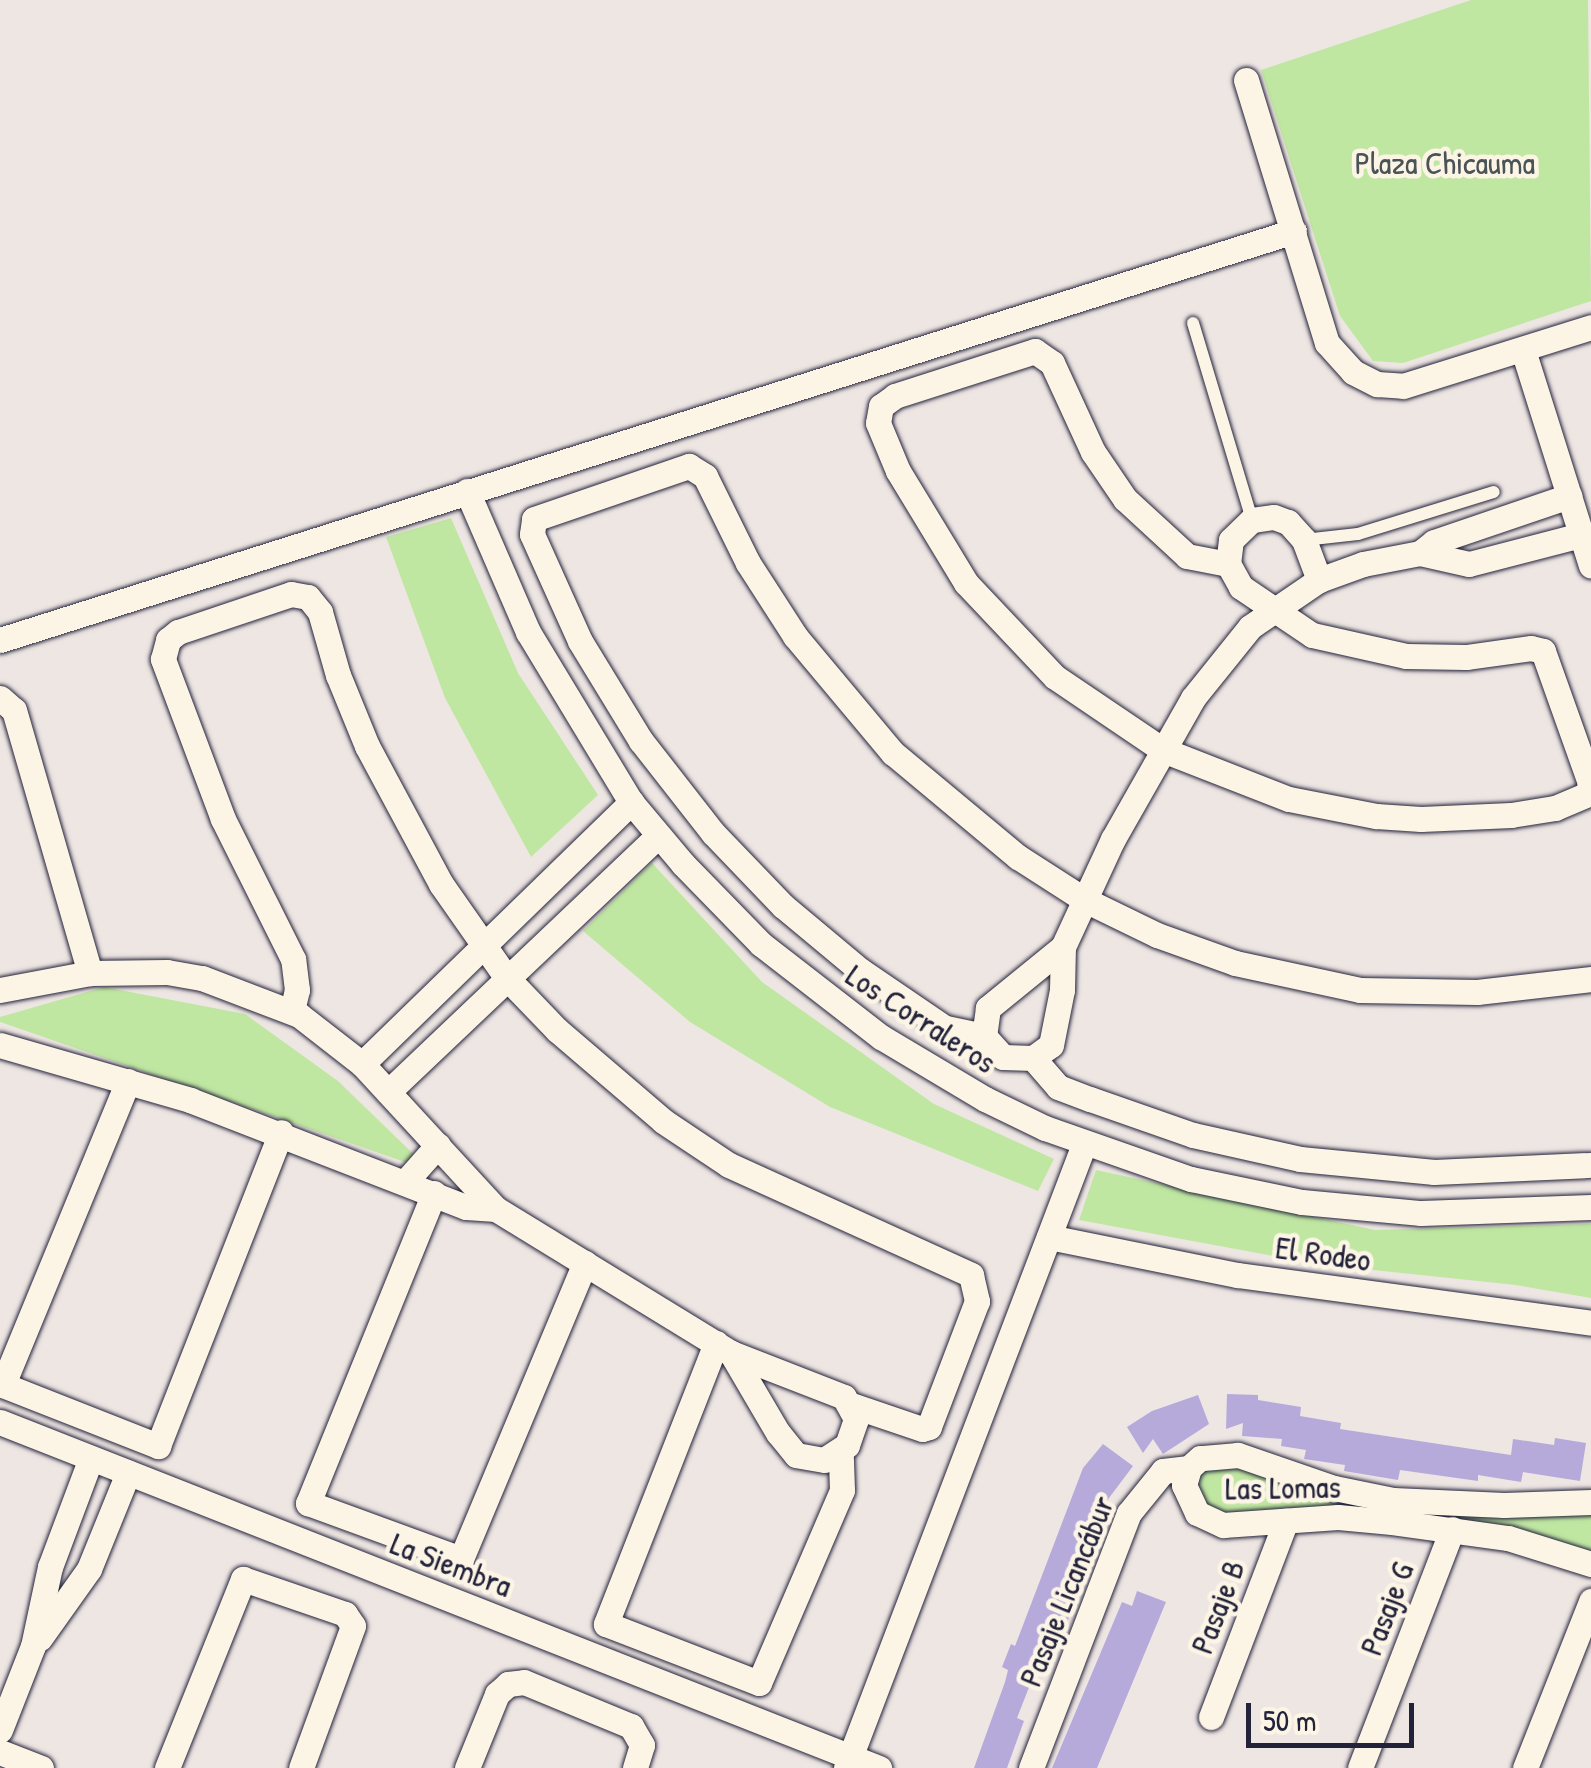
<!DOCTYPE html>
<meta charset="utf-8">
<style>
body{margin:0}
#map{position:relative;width:1591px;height:1768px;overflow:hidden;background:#eee6e3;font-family:"Patrick Hand",sans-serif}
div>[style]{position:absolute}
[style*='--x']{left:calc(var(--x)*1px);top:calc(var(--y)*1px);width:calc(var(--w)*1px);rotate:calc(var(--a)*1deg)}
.green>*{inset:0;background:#c0e7a2}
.building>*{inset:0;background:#b6aadb}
.roads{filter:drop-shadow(0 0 2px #22223b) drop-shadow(0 0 2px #22223b)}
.service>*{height:12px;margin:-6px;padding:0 6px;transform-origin:6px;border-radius:6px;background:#fcf5e5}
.minor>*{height:25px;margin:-12.5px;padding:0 12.5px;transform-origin:12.5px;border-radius:12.5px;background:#fcf5e5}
span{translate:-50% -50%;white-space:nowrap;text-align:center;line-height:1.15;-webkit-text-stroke:9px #fcf5e5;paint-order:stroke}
.park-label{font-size:32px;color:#4a5355}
.street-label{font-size:32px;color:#22223b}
.scale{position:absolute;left:1246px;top:1703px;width:168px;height:45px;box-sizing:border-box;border:5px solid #22223b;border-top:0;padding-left:12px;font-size:30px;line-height:35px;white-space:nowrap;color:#22223b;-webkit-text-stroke:8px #fcf5e5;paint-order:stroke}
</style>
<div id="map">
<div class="green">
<i style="clip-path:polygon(1471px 0,1588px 0,1591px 301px,1403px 363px,1373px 361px,1340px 316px,1261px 70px)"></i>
<i style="clip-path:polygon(451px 518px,518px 673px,598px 795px,531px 857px,445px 698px,386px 537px)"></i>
<i style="clip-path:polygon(652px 863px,762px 982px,934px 1104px,1054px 1159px,1038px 1191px,830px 1107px,690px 1022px,583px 931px)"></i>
<i style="clip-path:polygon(104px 987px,245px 1014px,338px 1081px,431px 1171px,0 1022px,0 1017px)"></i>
<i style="clip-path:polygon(1096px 1170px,1375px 1230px,1591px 1224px,1591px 1298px,1516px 1285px,1316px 1264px,1079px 1220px)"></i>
<i style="clip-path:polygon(1237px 1460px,1333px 1493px,1591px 1507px,1591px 1558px,1509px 1532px,1233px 1519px,1194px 1502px,1194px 1471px)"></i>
</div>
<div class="building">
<i style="clip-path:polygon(1227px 1394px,1258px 1395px,1258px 1400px,1301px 1407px,1300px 1416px,1341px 1423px,1340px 1429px,1511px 1455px,1513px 1439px,1554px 1445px,1555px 1438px,1586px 1443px,1580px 1481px,1523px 1472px,1521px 1482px,1478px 1475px,1478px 1481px,1400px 1470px,1398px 1480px,1344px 1471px,1345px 1465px,1304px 1459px,1306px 1450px,1281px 1446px,1282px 1439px,1242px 1436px,1243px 1423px,1226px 1429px)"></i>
<i style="clip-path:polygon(1198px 1395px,1209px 1424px,1163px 1454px,1153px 1439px,1143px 1453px,1127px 1427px,1152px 1411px)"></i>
<i style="clip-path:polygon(1103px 1444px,1133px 1466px,1106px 1502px,1112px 1504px,1063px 1633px,1054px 1629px,1046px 1644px,1017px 1718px,1024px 1721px,1007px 1768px,974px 1768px,1005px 1682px,1008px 1670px,1002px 1667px,1011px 1644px,1015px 1646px,1083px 1468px)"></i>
<i style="clip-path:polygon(1137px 1591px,1166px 1602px,1097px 1768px,1052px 1768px,1122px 1602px,1132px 1606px)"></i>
</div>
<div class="roads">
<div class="service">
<i style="--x:1193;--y:323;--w:206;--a:73.3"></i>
<i style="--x:1304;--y:540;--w:54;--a:-6.3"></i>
<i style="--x:1358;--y:534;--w:142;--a:-17.2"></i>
</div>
<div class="minor">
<i style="--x:1246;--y:80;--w:275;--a:72.9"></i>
<i style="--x:1327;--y:343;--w:39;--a:48"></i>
<i style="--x:1353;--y:372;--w:27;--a:27"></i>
<i style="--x:1377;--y:384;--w:26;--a:4"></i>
<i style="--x:1403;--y:386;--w:197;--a:-17.4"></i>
<i style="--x:1523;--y:350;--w:226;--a:72.5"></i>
<i style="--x:467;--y:491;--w:154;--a:66.6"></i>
<i style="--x:528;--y:632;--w:199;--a:58.8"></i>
<i style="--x:631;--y:802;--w:81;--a:50"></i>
<i style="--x:683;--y:864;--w:112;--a:45.7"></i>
<i style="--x:761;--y:944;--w:152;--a:37.8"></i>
<i style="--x:881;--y:1037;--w:121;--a:30.8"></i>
<i style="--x:985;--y:1099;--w:67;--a:25.8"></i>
<i style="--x:1045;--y:1128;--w:155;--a:19.3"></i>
<i style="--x:1191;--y:1179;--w:113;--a:11.7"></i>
<i style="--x:1302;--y:1202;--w:120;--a:5.3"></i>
<i style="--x:1421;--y:1213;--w:170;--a:-2"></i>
<i style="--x:1420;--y:553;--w:50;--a:12.7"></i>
<i style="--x:1469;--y:564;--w:116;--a:-14.5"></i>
<i style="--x:1228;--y:564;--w:42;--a:-169"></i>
<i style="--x:1187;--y:556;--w:84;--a:-137.4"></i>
<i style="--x:1125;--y:499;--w:57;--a:-124.2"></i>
<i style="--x:1093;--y:452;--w:98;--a:-114.7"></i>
<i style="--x:1052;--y:363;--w:21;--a:-145"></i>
<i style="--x:1035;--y:351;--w:147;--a:162.2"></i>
<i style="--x:895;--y:396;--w:17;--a:144"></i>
<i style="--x:881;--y:406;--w:17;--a:100"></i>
<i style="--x:878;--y:423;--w:52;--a:67.4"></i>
<i style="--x:898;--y:471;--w:131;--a:58.7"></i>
<i style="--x:966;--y:583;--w:129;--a:46.6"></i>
<i style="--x:1055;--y:677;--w:130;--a:34.1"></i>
<i style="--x:1163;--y:750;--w:135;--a:21.3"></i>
<i style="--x:1289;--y:799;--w:89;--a:11.1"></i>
<i style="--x:1376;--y:816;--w:45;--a:3.8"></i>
<i style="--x:1421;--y:819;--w:90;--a:-2.5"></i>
<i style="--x:1511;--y:815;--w:45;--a:-9"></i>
<i style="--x:1555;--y:808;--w:36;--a:-23"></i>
<i style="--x:1588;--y:794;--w:11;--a:-80"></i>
<i style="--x:1590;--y:783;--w:140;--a:-109.6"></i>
<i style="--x:1543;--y:651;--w:12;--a:-166"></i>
<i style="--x:1531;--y:648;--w:66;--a:172.1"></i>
<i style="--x:1466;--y:657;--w:60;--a:-179"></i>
<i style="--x:1406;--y:656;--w:96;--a:-167.4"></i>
<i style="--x:1312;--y:635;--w:86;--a:-145.9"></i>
<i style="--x:1241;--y:587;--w:26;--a:-119"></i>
<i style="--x:1228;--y:564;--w:24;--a:-83"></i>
<i style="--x:1231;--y:540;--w:29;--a:-44"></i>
<i style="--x:1252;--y:520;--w:22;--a:-8"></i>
<i style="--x:1274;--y:517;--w:15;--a:20"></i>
<i style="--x:1288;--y:522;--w:24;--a:48"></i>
<i style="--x:1304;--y:540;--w:43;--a:69.4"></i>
<i style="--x:0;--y:640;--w:1357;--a:-17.54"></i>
<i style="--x:0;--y:698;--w:18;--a:41"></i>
<i style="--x:14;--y:710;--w:274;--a:73.9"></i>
<i style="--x:1063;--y:947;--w:97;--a:140.9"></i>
<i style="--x:988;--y:1008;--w:28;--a:98"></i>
<i style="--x:984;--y:1036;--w:28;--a:48"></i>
<i style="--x:1003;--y:1057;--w:30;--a:2"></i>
<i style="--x:1033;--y:1058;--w:22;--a:-36"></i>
<i style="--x:1051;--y:1045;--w:56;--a:-78.7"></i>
<i style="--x:1062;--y:990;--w:43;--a:-88.7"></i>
<i style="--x:1063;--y:947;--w:119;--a:-65.2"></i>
<i style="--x:1113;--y:839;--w:162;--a:-60.4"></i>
<i style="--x:1193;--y:698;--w:91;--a:-51.2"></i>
<i style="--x:1250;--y:627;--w:83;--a:-34.3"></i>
<i style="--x:1319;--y:580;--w:47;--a:-20"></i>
<i style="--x:1363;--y:564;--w:58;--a:-10.9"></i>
<i style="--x:1420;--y:553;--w:18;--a:-38"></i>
<i style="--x:1434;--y:542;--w:143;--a:-18.8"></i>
<i style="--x:0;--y:990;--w:92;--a:-10.7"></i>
<i style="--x:90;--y:973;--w:77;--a:-0.7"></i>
<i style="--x:167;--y:972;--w:36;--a:10"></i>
<i style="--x:202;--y:978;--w:104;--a:20.9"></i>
<i style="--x:299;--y:1015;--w:80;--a:37.9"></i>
<i style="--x:362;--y:1064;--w:197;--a:47.3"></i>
<i style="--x:496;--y:1209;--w:276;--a:31.5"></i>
<i style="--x:731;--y:1353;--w:121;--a:21.3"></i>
<i style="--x:844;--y:1397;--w:25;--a:61"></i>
<i style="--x:856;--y:1419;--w:28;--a:109"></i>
<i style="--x:847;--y:1445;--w:27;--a:147"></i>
<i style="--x:824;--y:1460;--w:28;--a:-170"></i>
<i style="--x:796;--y:1455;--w:28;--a:-129"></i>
<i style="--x:778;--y:1433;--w:93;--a:-120.4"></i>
<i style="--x:292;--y:1011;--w:22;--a:-77"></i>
<i style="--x:297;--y:990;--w:31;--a:-97"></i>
<i style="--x:293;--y:959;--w:157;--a:-116.6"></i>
<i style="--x:223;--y:819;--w:171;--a:-110.6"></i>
<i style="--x:163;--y:659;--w:20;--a:-75"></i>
<i style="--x:168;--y:640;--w:13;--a:-39"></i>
<i style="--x:178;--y:632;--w:119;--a:-18.6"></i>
<i style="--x:291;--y:594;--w:17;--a:10"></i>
<i style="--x:308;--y:597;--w:19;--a:51"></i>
<i style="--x:320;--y:612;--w:66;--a:74.1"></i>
<i style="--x:338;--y:675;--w:77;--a:67.8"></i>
<i style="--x:367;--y:746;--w:157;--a:61.8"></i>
<i style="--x:441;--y:884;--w:113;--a:55"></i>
<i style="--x:506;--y:977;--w:74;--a:46.1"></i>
<i style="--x:557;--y:1030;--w:140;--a:40.6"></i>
<i style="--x:663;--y:1121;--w:79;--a:33.7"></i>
<i style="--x:729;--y:1165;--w:266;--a:24.4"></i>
<i style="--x:971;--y:1275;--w:27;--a:77"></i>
<i style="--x:977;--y:1301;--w:135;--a:110.9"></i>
<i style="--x:929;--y:1427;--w:7;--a:164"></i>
<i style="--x:922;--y:1429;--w:75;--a:-161.3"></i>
<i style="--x:984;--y:1036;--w:40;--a:-168"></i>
<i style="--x:945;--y:1028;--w:102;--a:-145.8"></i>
<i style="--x:861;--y:971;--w:102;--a:-140.2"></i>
<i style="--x:783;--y:906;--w:101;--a:-133.8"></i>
<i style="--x:713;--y:833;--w:117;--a:-128"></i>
<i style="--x:641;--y:741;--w:117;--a:-121.4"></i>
<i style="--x:580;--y:641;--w:117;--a:-114.2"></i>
<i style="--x:532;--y:534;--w:15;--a:-82"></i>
<i style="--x:534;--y:519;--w:164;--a:-18.9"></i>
<i style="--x:689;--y:466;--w:19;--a:32"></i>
<i style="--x:705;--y:476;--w:97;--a:63.7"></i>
<i style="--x:748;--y:563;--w:87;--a:57.2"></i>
<i style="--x:795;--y:636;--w:153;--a:50.1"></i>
<i style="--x:893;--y:753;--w:163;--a:39.8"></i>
<i style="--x:1018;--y:857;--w:80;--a:32.7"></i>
<i style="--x:1085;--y:900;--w:80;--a:25.9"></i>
<i style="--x:1157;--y:935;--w:83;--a:19.7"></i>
<i style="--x:1235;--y:963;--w:128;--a:12.2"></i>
<i style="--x:1360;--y:990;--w:117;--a:1"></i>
<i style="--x:1477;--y:992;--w:115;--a:-6.5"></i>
<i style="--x:0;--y:1045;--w:198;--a:16.1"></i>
<i style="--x:190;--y:1100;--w:296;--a:21.2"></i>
<i style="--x:466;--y:1207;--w:30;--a:4"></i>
<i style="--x:1033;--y:1058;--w:38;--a:49"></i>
<i style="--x:1058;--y:1087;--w:34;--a:21"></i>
<i style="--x:1090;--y:1099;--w:109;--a:19.3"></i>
<i style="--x:1193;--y:1135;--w:110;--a:12.6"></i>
<i style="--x:1300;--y:1159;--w:135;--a:5.5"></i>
<i style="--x:1434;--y:1172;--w:157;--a:-2.6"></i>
<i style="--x:362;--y:1064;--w:376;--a:-44.2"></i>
<i style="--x:128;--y:1081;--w:329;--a:112.4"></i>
<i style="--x:3;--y:1385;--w:167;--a:21.5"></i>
<i style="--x:158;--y:1446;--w:337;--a:-68.6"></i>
<i style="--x:388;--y:1092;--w:372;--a:-43.5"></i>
<i style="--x:406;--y:1181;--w:48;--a:-48.4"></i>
<i style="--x:434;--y:1193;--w:335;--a:112.1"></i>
<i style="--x:308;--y:1503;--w:163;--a:20.1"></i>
<i style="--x:461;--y:1559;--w:321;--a:-67.3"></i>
<i style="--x:1049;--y:1237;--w:193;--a:11.4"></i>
<i style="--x:1238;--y:1275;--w:356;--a:7.7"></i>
<i style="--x:716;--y:1343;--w:302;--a:111.4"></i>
<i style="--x:606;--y:1624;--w:164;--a:21.1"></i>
<i style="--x:759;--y:1683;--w:210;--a:-66.7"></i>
<i style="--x:842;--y:1490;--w:38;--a:-92"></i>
<i style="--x:0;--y:1422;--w:945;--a:21.49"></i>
<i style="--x:1591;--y:1502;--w:87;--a:178"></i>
<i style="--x:1504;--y:1505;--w:111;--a:-177.4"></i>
<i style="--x:1393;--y:1500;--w:60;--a:-168.5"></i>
<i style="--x:1334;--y:1488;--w:102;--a:-161"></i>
<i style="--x:1238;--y:1455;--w:38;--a:175"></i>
<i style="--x:1200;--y:1458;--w:15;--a:138"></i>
<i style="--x:1189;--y:1468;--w:18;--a:106"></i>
<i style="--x:1184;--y:1485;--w:31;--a:65"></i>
<i style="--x:1197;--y:1513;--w:29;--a:25"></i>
<i style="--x:1223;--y:1525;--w:115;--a:-4"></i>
<i style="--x:1338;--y:1517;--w:54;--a:5.3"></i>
<i style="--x:1392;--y:1522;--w:117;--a:7.9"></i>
<i style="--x:1508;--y:1538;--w:87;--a:17.4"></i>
<i style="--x:40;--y:1638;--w:85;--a:-54.6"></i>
<i style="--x:89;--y:1569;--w:104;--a:-67.9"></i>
<i style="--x:1211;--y:1717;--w:210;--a:-69.1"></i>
<i style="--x:0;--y:1730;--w:90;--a:-68.6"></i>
<i style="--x:33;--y:1646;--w:81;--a:-77.9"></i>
<i style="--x:50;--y:1567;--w:116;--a:-69.4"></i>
<i style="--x:0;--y:1752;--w:44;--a:21.3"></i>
<i style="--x:167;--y:1768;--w:204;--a:-68.1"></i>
<i style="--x:243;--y:1579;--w:108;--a:18.9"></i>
<i style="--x:345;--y:1614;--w:14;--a:56"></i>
<i style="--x:353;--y:1626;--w:151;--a:110.1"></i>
<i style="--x:467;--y:1768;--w:80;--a:-67.9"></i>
<i style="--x:497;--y:1694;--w:15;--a:-42"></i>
<i style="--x:508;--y:1684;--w:16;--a:-7"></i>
<i style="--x:524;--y:1682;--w:116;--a:22.4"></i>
<i style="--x:631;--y:1726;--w:22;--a:60"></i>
<i style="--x:642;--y:1745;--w:24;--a:107"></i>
<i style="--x:846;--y:1768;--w:668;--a:-69.12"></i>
<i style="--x:1031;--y:1768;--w:273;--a:-69"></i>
<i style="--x:1129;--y:1513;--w:54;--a:-51"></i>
<i style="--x:1163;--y:1471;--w:26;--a:-7"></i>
<i style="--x:1360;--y:1768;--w:256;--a:-68.9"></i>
<i style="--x:1525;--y:1768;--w:180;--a:-68.4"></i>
</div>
</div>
<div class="park-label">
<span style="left:1445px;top:163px">Plaza Chicauma</span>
</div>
<div class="street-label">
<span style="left:921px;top:1019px;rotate:33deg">Los Corraleros</span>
<span style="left:1323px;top:1254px;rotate:8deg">El Rodeo</span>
<span style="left:1283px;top:1488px;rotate:-1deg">Las Lomas</span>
<span style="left:451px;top:1565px;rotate:21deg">La Siembra</span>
<span style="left:1067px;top:1591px;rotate:-68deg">Pasaje Licancábur</span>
<span style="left:1218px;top:1607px;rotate:-69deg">Pasaje B</span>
<span style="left:1387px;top:1609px;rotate:-69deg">Pasaje G</span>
</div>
<div class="scale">50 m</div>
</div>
